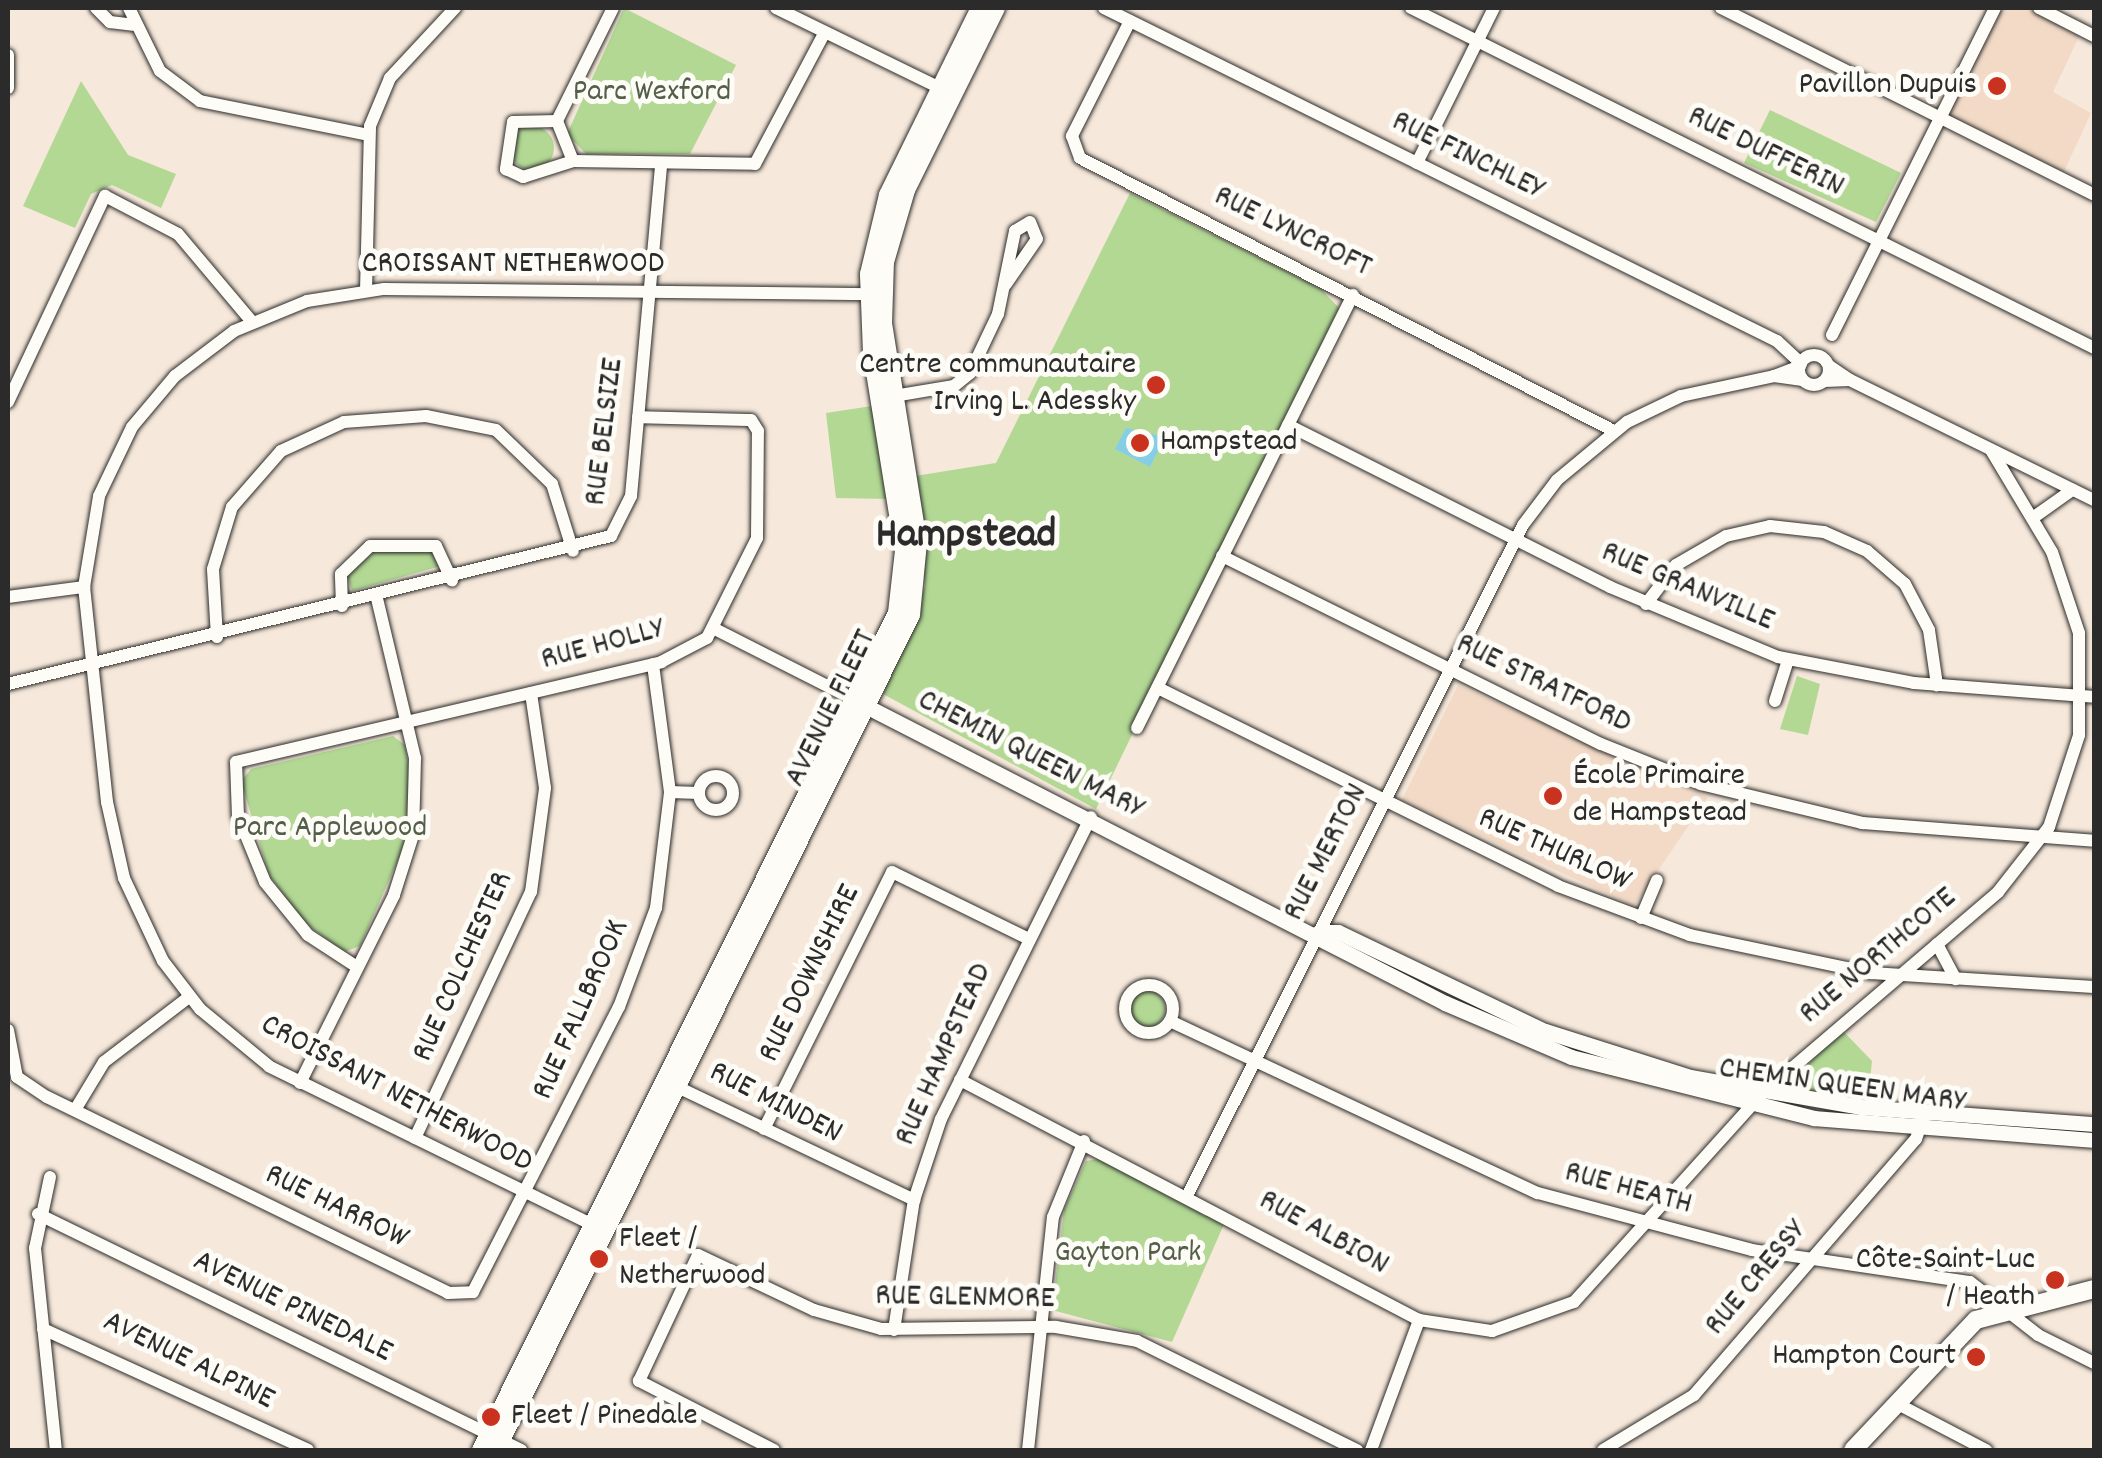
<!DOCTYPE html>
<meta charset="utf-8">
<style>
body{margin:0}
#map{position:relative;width:2102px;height:1458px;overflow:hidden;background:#f6e8da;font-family:Dekko,sans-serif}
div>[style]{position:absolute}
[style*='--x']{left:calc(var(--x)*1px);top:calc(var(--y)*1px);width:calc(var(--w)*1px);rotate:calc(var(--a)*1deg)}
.built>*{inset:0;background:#f2dac6}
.green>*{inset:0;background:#b2d894}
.round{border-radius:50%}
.water>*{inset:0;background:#85cfe6}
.roads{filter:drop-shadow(0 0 2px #2b2b2b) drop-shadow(0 0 2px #2b2b2b)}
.minor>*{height:12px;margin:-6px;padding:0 6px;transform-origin:6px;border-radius:6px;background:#fdfcf7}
.minor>.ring{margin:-6px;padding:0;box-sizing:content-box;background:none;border:12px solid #fdfcf7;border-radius:50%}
.tertiary>*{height:15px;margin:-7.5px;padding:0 7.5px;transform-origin:7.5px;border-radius:7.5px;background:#fdfcf7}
.secondary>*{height:18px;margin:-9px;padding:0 9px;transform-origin:9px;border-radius:9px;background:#fdfcf7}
.dots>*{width:28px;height:28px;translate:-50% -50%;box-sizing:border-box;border:5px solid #fdfcf7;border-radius:50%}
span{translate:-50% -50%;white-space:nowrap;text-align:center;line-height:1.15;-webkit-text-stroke:10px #fdfcf7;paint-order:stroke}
.poi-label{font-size:32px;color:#2b2b2b}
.right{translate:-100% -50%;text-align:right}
.left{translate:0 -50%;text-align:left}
.park-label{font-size:32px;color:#545f4a}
.street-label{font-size:32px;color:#2b2b2b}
.district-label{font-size:42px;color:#2b2b2b;font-weight:700}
.frame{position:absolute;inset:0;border:10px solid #2b2b2b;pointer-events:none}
</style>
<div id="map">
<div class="built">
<i style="clip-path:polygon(1995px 8px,2039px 8px,2082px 30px,2053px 92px,2091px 113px,2061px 178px,1939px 117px)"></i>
<i style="clip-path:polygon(1458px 685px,1708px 797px,1634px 906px,1402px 800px)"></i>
</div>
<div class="green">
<i style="clip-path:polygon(624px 8px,736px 65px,690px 154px,586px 154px,567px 134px)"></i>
<i style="clip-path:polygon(81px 81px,128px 155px,176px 174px,161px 208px,112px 185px,91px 194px,75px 228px,23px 206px)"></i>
<i style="clip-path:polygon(1770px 110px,1901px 173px,1876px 222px,1744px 163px)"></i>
<i class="round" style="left:510px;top:126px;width:44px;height:44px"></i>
<i style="clip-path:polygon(1130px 193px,1321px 289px,1339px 308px,1096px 809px,883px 694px,925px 586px,915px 476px,996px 463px)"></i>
<i style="clip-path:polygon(872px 406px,888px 499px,836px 498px,826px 413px)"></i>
<i style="clip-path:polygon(378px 549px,431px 550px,441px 566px,352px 591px,347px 575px)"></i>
<i style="clip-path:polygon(1797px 676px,1820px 684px,1808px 735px,1780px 729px)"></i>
<i style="clip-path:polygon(393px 736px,405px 745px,410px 776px,404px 846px,360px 946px,344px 952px,305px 923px,269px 875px,241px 781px,251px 769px)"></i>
<i class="round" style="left:1129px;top:991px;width:36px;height:36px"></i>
<i style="clip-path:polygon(1843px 1031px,1872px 1061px,1868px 1100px,1784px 1087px)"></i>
<i style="clip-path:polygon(1098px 1159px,1225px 1222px,1172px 1342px,1052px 1310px,1064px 1210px,1086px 1161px)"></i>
</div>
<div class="water">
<i style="clip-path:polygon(1126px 428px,1165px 437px,1150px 467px,1115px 449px)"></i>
</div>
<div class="roads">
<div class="minor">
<i style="--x:96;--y:8;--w:20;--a:45"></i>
<i style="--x:110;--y:22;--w:23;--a:7"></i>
<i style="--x:129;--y:8;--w:70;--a:63.8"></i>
<i style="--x:160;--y:71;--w:50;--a:36.9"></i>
<i style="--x:200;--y:101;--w:172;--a:11.4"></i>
<i style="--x:613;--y:8;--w:126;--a:116.4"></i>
<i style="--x:557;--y:121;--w:43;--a:68.2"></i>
<i style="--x:573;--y:161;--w:182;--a:0.9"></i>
<i style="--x:755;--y:164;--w:149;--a:-62.1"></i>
<i style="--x:776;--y:8;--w:189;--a:26"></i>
<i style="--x:1104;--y:8;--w:751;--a:26.33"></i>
<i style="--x:1777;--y:341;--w:33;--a:43"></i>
<i style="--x:1411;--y:8;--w:763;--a:26.46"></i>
<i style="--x:1721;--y:8;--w:417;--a:26.6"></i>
<i style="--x:2039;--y:8;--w:62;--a:27"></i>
<i style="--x:1130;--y:21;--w:129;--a:116.8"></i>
<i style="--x:1072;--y:136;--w:23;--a:70"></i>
<i style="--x:1080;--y:158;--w:600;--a:27.08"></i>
<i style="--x:8;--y:55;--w:33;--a:90"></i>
<i style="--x:557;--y:121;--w:44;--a:178.7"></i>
<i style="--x:513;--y:122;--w:48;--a:98.5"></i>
<i style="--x:506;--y:169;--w:19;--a:25"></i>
<i style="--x:523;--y:177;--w:52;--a:-17.7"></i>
<i style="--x:1417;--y:163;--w:173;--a:-63.6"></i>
<i style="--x:366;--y:291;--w:165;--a:-88.6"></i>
<i style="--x:370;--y:126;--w:52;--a:-67.4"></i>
<i style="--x:390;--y:78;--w:96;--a:-47.1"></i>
<i style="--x:1832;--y:335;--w:365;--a:-63.5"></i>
<i class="ring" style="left:1799px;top:355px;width:18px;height:18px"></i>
<i style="--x:1800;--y:366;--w:28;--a:159"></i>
<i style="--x:1774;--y:376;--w:29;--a:8"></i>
<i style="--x:1850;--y:380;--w:272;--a:26.2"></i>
<i style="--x:1824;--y:381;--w:26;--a:-2"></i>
<i style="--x:1850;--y:380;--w:25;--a:-146"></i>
<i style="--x:888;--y:397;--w:67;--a:-9.5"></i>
<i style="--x:954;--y:386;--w:21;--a:-39"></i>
<i style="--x:970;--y:373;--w:65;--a:-64.6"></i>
<i style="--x:998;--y:314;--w:85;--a:-78.4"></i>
<i style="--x:1015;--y:231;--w:17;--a:-31"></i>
<i style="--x:1030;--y:222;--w:18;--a:68"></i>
<i style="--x:1037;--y:239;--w:55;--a:124.6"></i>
<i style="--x:8;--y:402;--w:228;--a:-64.8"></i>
<i style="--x:105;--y:196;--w:82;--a:27.5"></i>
<i style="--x:178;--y:234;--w:115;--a:49.9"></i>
<i style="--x:1288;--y:425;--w:360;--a:26.7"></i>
<i style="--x:1610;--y:587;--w:182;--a:22.6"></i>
<i style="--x:1778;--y:657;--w:138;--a:10.8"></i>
<i style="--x:1914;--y:683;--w:181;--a:4.4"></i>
<i style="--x:2034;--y:517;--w:47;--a:-35.4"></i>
<i style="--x:1222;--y:556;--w:423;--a:26.4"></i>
<i style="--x:1601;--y:744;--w:108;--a:21.8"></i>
<i style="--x:1701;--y:784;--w:166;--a:13.6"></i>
<i style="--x:1862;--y:823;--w:233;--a:4.4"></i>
<i style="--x:8;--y:597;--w:77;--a:-7.5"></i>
<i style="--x:1646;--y:604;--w:49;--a:-52.4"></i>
<i style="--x:1676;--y:565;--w:58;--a:-30.1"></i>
<i style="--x:1726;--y:536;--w:45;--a:-12.8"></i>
<i style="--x:1770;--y:526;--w:54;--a:6.3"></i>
<i style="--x:1824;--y:532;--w:47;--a:23.8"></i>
<i style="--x:1867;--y:551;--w:50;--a:41"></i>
<i style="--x:1905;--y:584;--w:52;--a:62.4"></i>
<i style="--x:1929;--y:630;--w:56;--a:81.7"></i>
<i style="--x:342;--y:606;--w:32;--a:-92"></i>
<i style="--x:341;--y:574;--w:40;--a:-44"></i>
<i style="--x:370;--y:546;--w:66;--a:0"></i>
<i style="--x:436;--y:546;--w:38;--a:65"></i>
<i style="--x:715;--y:629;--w:157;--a:26.9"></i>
<i style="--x:217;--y:637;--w:68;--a:-93.4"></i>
<i style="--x:213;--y:569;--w:65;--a:-73"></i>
<i style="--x:232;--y:507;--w:74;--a:-48.8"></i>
<i style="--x:281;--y:451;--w:69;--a:-24.7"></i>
<i style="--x:344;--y:422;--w:82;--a:-4.2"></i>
<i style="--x:426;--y:416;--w:71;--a:11.3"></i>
<i style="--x:496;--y:430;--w:78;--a:44"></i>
<i style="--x:552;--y:484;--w:70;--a:72.6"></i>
<i style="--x:8;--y:684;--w:621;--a:-13.79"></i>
<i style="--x:611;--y:536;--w:45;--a:-63.4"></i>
<i style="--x:631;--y:496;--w:332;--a:-84.8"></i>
<i style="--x:1158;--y:688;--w:446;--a:26.3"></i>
<i style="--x:1558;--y:886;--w:141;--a:20.4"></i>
<i style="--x:1690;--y:935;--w:185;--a:11.9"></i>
<i style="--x:1871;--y:973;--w:223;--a:3.6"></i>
<i style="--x:1775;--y:701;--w:43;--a:-72.4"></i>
<i style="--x:1137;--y:728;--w:484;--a:-63.5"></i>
<i class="ring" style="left:699px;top:776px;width:22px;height:22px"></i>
<i style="--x:670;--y:792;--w:29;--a:2"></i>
<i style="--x:1641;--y:918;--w:41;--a:-67.2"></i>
<i style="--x:1937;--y:944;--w:40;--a:62"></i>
<i style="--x:357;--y:967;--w:59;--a:-146.9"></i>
<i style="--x:308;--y:935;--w:68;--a:-129.1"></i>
<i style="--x:265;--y:882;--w:71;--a:-112.2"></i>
<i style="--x:238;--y:816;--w:54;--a:-92.1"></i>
<i style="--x:236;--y:762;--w:437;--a:-13.2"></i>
<i style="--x:661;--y:662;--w:52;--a:-27.6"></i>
<i style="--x:707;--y:638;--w:112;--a:-63.4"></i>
<i style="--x:757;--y:538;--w:107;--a:-89.5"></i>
<i style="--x:758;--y:431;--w:13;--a:-122"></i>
<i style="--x:751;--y:420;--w:113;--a:-178.5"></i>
<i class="ring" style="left:1125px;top:985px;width:36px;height:36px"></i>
<i style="--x:1170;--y:1021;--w:406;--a:25.1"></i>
<i style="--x:1538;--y:1193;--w:221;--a:14.9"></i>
<i style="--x:1752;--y:1250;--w:220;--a:8.4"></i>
<i style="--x:1970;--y:1282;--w:86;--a:37.9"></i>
<i style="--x:2038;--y:1335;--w:63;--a:26.6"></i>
<i style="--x:8;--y:1030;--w:48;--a:79.2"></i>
<i style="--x:17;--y:1077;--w:36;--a:34"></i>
<i style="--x:47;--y:1097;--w:446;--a:26"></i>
<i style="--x:448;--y:1293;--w:25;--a:-2"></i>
<i style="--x:473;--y:1292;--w:320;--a:-62.9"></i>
<i style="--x:619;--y:1007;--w:106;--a:-69.5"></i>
<i style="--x:656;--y:908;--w:117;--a:-83.1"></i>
<i style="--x:670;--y:792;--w:129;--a:-97.6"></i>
<i style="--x:960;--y:1080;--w:518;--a:27.6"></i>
<i style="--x:1419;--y:1320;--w:74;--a:8.6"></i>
<i style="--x:1492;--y:1331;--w:87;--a:-19.5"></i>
<i style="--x:1574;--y:1302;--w:282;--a:-47.9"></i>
<i style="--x:1763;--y:1093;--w:309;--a:-40.5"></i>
<i style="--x:1998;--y:892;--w:83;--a:-51.9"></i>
<i style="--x:2049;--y:827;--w:97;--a:-71.9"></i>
<i style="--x:2079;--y:735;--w:102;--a:-90"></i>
<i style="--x:2079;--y:633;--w:85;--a:-108.4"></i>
<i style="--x:2052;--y:552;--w:119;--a:-120.9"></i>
<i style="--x:300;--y:1083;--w:210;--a:-63.4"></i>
<i style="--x:394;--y:895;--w:63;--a:-72.4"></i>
<i style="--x:413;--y:835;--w:77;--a:-88.5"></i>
<i style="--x:415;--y:758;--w:163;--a:-103.4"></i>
<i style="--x:669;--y:1083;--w:272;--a:25.5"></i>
<i style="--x:75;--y:1110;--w:56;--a:-58.9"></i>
<i style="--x:104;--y:1062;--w:107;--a:-37.4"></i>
<i style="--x:764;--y:1129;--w:287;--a:-63.5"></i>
<i style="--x:892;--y:872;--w:153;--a:26.1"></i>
<i style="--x:415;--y:1138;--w:272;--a:-64.8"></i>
<i style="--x:531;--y:892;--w:105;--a:-82.3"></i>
<i style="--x:545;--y:788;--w:96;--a:-98.4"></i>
<i style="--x:50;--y:1177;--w:73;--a:101.9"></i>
<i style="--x:35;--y:1248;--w:203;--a:84.1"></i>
<i style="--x:1189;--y:1192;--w:746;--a:-63.4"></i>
<i style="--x:1523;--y:525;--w:56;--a:-52.9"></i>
<i style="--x:1557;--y:480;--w:91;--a:-39.6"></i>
<i style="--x:1627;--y:422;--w:60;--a:-25.7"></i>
<i style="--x:1681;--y:396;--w:95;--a:-12.1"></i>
<i style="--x:38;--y:1214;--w:538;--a:26.04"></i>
<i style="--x:597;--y:1227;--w:365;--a:-153.9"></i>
<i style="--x:269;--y:1066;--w:89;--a:-140.4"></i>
<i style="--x:200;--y:1009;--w:61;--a:-127.6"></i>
<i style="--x:163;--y:961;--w:92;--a:-115.2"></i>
<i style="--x:124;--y:878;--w:78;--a:-102.6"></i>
<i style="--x:107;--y:802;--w:216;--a:-96.1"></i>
<i style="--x:84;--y:587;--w:92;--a:-80.6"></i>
<i style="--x:99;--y:496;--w:76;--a:-64.4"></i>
<i style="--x:132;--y:427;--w:67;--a:-49.9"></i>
<i style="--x:175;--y:376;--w:74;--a:-37.3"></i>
<i style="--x:234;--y:331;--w:79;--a:-22.3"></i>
<i style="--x:307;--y:301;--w:78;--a:-8.9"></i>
<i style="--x:384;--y:289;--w:490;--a:0.6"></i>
<i style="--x:43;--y:1329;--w:291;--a:24.5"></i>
<i style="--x:894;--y:1330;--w:132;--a:-81.3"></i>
<i style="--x:914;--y:1200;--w:85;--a:-71.6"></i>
<i style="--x:941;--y:1119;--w:337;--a:-63.6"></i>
<i style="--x:1896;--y:1403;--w:102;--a:27.6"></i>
<i style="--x:774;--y:1450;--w:152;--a:-152.9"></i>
<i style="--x:639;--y:1381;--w:139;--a:-64.9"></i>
<i style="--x:698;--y:1255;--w:128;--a:25.4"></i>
<i style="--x:814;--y:1310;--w:70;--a:15.8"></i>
<i style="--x:881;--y:1329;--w:175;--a:-0.7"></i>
<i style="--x:1056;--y:1327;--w:82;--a:9.8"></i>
<i style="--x:1137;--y:1341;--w:246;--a:26.4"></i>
<i style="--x:1028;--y:1450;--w:234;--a:-83.9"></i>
<i style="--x:1053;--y:1217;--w:82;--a:-67.8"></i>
<i style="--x:1371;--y:1450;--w:139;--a:-69.7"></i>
<i style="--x:1603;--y:1450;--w:106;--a:-31.1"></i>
<i style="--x:1694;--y:1395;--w:339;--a:-49.1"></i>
<i style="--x:1916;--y:1139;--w:21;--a:-71"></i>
</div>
<div class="tertiary">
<i style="--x:858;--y:702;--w:660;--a:27.15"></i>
<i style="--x:1445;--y:1003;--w:137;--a:23.2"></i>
<i style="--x:1571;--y:1057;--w:251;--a:14.1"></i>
<i style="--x:1814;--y:1118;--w:281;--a:4.5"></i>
<i style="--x:1319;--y:932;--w:19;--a:0"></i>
<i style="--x:1338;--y:932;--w:229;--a:25.6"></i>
<i style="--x:1545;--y:1031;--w:152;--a:17.6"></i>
<i style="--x:1690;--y:1077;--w:174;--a:10"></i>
<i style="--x:1861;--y:1107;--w:234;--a:4.2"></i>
</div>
<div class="secondary">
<i style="--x:481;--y:1450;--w:935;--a:-63.57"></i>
<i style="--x:897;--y:613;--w:62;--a:-83.6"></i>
<i style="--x:904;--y:551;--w:201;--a:-99.2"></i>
<i style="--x:872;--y:353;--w:79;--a:-92.2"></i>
<i style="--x:869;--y:274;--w:81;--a:-76.5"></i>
<i style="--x:888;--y:195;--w:208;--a:-63.8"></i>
<i style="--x:496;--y:1450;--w:932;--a:-63.57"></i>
<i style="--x:911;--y:615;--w:73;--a:-84.5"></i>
<i style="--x:918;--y:542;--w:221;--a:-99.1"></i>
<i style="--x:883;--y:324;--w:62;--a:-88.2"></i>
<i style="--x:885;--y:262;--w:75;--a:-73.7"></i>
<i style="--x:906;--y:190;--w:203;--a:-63.7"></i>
<i style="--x:1853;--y:1450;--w:179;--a:-46.6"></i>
<i style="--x:1976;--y:1320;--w:122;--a:-14.7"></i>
</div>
</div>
<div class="dots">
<i style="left:1997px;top:86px;background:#c8321e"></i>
<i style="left:1156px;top:385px;background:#c8321e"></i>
<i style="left:1140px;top:443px;background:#c8321e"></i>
<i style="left:1553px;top:796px;background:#c8321e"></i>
<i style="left:599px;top:1259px;background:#c8321e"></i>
<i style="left:2055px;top:1280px;background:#c8321e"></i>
<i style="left:1976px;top:1357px;background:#c8321e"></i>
<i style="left:491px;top:1417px;background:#c8321e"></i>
</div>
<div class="poi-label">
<span class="right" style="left:1977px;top:86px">Pavillon Dupuis</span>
<span class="right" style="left:1136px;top:385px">Centre communautaire<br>Irving L. Adessky</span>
<span class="left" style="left:1160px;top:443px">Hampstead</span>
<span class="left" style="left:1573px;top:796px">École Primaire<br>de Hampstead</span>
<span class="left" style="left:619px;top:1259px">Fleet /<br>Netherwood</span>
<span class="right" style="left:2035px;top:1280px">Côte-Saint-Luc<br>/ Heath</span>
<span class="right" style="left:1956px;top:1357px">Hampton Court</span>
<span class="left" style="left:511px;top:1417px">Fleet / Pinedale</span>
</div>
<div class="park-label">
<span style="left:652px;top:93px">Parc Wexford</span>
<span style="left:330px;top:829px">Parc Applewood</span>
<span style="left:1128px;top:1254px">Gayton Park</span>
</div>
<div class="street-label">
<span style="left:1765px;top:153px;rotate:26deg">RUE DUFFERIN</span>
<span style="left:1467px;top:157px;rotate:26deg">RUE FINCHLEY</span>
<span style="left:1292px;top:233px;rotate:26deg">RUE LYNCROFT</span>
<span style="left:513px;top:265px">CROISSANT NETHERWOOD</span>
<span style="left:606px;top:432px;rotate:-83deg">RUE BELSIZE</span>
<span style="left:1687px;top:588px;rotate:23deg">RUE GRANVILLE</span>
<span style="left:603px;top:646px;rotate:-15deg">RUE HOLLY</span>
<span style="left:1543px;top:685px;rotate:26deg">RUE STRATFORD</span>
<span style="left:832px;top:709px;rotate:-64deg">AVENUE FLEET</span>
<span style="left:1030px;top:756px;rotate:27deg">CHEMIN QUEEN MARY</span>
<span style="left:1554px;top:851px;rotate:24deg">RUE THURLOW</span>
<span style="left:1327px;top:853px;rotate:-63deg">RUE MERTON</span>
<span style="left:1879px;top:957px;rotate:-40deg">RUE NORTHCOTE</span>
<span style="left:464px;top:967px;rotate:-66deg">RUE COLCHESTER</span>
<span style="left:811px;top:974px;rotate:-64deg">RUE DOWNSHIRE</span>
<span style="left:582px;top:1010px;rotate:-66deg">RUE FALLBROOK</span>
<span style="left:945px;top:1055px;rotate:-66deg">RUE HAMPSTEAD</span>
<span style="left:1842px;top:1087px;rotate:8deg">CHEMIN QUEEN MARY</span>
<span style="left:396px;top:1095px;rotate:28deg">CROISSANT NETHERWOOD</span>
<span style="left:775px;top:1104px;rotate:27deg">RUE MINDEN</span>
<span style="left:1628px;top:1190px;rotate:15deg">RUE HEATH</span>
<span style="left:336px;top:1208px;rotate:26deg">RUE HARROW</span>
<span style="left:1323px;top:1234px;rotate:29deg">RUE ALBION</span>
<span style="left:1757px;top:1279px;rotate:-50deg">RUE CRESSY</span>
<span style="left:965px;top:1299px;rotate:1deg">RUE GLENMORE</span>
<span style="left:292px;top:1308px;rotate:26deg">AVENUE PINEDALE</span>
<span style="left:188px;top:1362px;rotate:26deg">AVENUE ALPINE</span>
</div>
<div class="district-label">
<span style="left:966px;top:537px">Hampstead</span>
</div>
<div class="frame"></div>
</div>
